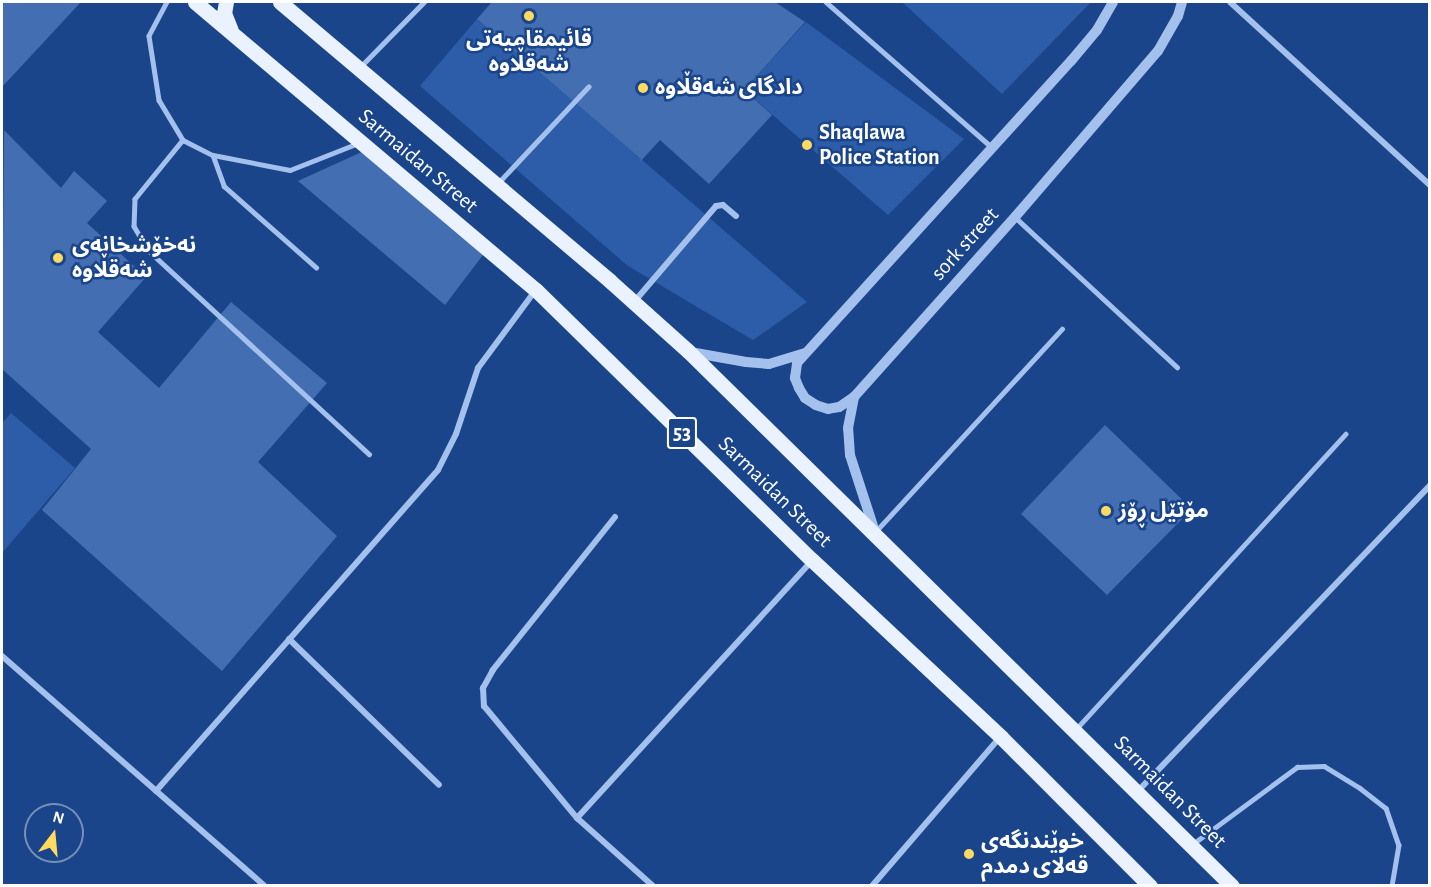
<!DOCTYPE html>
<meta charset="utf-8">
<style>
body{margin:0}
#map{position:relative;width:1431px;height:887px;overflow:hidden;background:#1a458a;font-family:"Alegreya Sans","Noto Sans Arabic",sans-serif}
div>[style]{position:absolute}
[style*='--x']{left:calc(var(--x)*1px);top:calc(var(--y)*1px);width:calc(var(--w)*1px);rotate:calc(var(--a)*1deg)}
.green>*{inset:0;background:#2d5da8}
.building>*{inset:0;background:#436eb2}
.service>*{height:4.5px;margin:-2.25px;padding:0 2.25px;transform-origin:2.25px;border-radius:2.25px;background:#a4c1ed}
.minor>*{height:6px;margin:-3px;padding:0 3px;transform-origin:3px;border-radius:3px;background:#a4c1ed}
.tertiary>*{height:10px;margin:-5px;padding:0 5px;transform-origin:5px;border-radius:5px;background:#a4c1ed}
.primary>*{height:15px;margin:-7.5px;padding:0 7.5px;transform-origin:7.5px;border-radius:7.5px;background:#eaf1ff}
.dots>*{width:16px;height:16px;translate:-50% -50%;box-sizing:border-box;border:3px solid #1a458a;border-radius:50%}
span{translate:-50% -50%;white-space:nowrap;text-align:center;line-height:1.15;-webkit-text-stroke:5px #1a458a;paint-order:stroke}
.shield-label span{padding:2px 4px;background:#1a458a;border:2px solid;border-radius:4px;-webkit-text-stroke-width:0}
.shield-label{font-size:21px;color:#fff;font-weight:700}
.poi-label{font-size:22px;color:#fff;font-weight:700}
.left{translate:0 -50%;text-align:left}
.street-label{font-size:22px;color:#fff}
.frame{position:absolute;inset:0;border:3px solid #fff;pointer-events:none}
.north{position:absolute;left:24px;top:803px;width:60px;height:60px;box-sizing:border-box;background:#1a458a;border:2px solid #768fb9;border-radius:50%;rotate:16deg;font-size:16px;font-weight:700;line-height:24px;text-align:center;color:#fff}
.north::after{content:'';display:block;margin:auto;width:21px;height:27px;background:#ffda60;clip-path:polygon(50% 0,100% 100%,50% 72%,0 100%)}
</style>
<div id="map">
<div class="green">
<i style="clip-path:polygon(902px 2px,1091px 2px,1002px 94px)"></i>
<i style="clip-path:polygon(477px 19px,641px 159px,807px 302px,753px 340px,628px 266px,420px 86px)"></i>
<i style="clip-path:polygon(806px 22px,964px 139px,888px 215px,744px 90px)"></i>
<i style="clip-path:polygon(11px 413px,75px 468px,2px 553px,2px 423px)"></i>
</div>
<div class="building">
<i style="clip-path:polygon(2px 2px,81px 2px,2px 87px)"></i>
<i style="clip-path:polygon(492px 2px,775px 2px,805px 22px,744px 90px,772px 115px,709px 184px,660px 140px,640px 162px,641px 159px,477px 19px)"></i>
<i style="clip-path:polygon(4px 130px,61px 188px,74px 171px,107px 201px,87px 223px,146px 277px,98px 332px,159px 388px,231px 302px,327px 383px,258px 462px,337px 536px,222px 671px,42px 510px,91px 449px,2px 369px)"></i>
<i style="clip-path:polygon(366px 150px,486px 251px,445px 305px,298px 181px)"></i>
<i style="clip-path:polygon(1105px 425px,1192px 509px,1107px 595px,1021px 514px)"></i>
</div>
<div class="service">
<i style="--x:167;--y:2;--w:38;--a:118"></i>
<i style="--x:149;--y:36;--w:65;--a:81.1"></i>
<i style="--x:159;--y:100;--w:47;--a:59"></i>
<i style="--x:183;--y:140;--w:34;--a:27"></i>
<i style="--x:213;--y:155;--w:78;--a:11"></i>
<i style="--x:290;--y:170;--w:71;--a:-21.5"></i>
<i style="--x:826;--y:2;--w:222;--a:41.2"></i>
<i style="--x:361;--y:66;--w:90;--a:-45.5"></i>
<i style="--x:183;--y:140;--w:76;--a:129.1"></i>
<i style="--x:135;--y:199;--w:27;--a:92"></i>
<i style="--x:134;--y:226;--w:28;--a:60"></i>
<i style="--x:148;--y:250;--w:301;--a:42.7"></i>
<i style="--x:213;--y:155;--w:33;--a:70"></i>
<i style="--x:224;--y:186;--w:123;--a:41.4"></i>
<i style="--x:498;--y:183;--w:132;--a:-46.8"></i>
<i style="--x:1015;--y:217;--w:221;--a:42.8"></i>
<i style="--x:877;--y:530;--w:273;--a:-47.4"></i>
<i style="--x:1077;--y:728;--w:398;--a:-47.6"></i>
<i style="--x:1194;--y:843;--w:128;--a:-36.4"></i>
<i style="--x:1297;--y:767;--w:27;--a:-2"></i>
<i style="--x:1324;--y:766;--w:42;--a:31.4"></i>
<i style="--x:1360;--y:788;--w:33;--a:38"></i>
<i style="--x:1386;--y:808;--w:39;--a:71"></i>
<i style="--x:1399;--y:845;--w:42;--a:99.7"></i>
</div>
<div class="minor">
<i style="--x:1230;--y:2;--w:271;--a:42.5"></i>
<i style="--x:634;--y:302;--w:126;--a:-49.5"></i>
<i style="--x:716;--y:206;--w:7;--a:-8"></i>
<i style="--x:723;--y:205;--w:17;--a:40"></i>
<i style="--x:615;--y:517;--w:196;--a:128.6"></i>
<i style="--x:493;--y:670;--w:21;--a:119"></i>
<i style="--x:483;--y:688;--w:18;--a:87"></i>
<i style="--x:484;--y:706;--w:146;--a:50.3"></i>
<i style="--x:577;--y:818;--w:348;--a:-47.6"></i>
<i style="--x:289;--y:639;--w:209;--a:44.2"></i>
<i style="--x:2;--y:656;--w:349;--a:41.2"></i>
<i style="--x:156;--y:791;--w:427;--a:-48.7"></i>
<i style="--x:438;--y:470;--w:40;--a:-63.4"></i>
<i style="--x:456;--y:434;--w:70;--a:-71.6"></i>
<i style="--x:478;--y:368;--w:96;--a:-53.5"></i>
<i style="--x:1138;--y:791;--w:423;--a:-46.3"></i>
<i style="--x:577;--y:818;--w:102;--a:41.8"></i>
<i style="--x:872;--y:886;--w:196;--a:-49.3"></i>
</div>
<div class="tertiary">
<i style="--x:690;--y:352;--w:57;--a:10.1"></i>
<i style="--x:746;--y:362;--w:23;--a:5"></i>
<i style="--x:769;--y:364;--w:37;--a:-17"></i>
<i style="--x:854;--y:397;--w:18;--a:146"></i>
<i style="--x:839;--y:407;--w:11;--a:170"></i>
<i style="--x:828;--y:409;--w:13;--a:-162"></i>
<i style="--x:816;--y:405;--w:13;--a:-148"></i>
<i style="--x:805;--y:398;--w:12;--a:-121"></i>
<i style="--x:799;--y:388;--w:11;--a:-112"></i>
<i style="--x:795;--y:378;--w:15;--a:-82"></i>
<i style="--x:797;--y:363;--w:408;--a:-47.8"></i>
<i style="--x:1071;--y:61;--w:40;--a:-50"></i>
<i style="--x:1097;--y:30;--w:32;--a:-60"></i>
<i style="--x:875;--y:532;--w:81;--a:-108"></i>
<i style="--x:850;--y:455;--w:27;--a:-94"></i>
<i style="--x:848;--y:428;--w:32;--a:-79"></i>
<i style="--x:854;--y:397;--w:241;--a:-48.2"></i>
<i style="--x:1015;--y:217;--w:219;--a:-49.3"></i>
<i style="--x:1158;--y:51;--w:40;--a:-60.3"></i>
<i style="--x:1178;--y:16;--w:15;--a:-74"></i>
</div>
<div class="primary">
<i style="--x:195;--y:2;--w:446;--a:40.2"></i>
<i style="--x:536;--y:290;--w:386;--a:44.4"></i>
<i style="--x:812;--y:560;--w:259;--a:43.1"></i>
<i style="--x:1001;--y:737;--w:211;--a:45"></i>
<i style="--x:226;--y:2;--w:11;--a:100"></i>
<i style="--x:224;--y:13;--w:18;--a:68"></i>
<i style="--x:280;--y:2;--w:432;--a:40.2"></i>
<i style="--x:610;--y:281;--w:105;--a:41.9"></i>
<i style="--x:688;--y:351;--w:763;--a:44.52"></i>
</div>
<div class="dots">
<i style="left:529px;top:16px;background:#ffda60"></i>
<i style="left:643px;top:88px;background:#ffda60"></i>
<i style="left:807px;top:145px;background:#ffda60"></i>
<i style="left:58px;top:258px;background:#ffda60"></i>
<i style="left:1106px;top:511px;background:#ffda60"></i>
<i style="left:969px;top:854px;background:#ffda60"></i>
</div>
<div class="shield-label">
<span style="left:682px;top:433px">53</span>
</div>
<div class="poi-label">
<span style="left:529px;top:52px">قائیمقامیەتی<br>شەقڵاوە</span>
<span class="left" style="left:655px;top:88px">دادگای شەقڵاوە</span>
<span class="left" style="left:819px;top:145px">Shaqlawa<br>Police Station</span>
<span class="left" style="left:72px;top:258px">نەخۆشخانەی<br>شەقڵاوە</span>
<span class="left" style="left:1118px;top:511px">مۆتێل ڕۆز</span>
<span class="left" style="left:981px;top:854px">خوێندنگەی<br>قەلای دمدم</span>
</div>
<div class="street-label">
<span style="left:418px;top:161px;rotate:40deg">Sarmaidan Street</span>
<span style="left:965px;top:244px;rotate:-48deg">sork street</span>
<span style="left:775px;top:492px;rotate:44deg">Sarmaidan Street</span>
<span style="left:1170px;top:792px;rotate:45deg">Sarmaidan Street</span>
</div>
<div class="frame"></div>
<div class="north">N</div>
</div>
